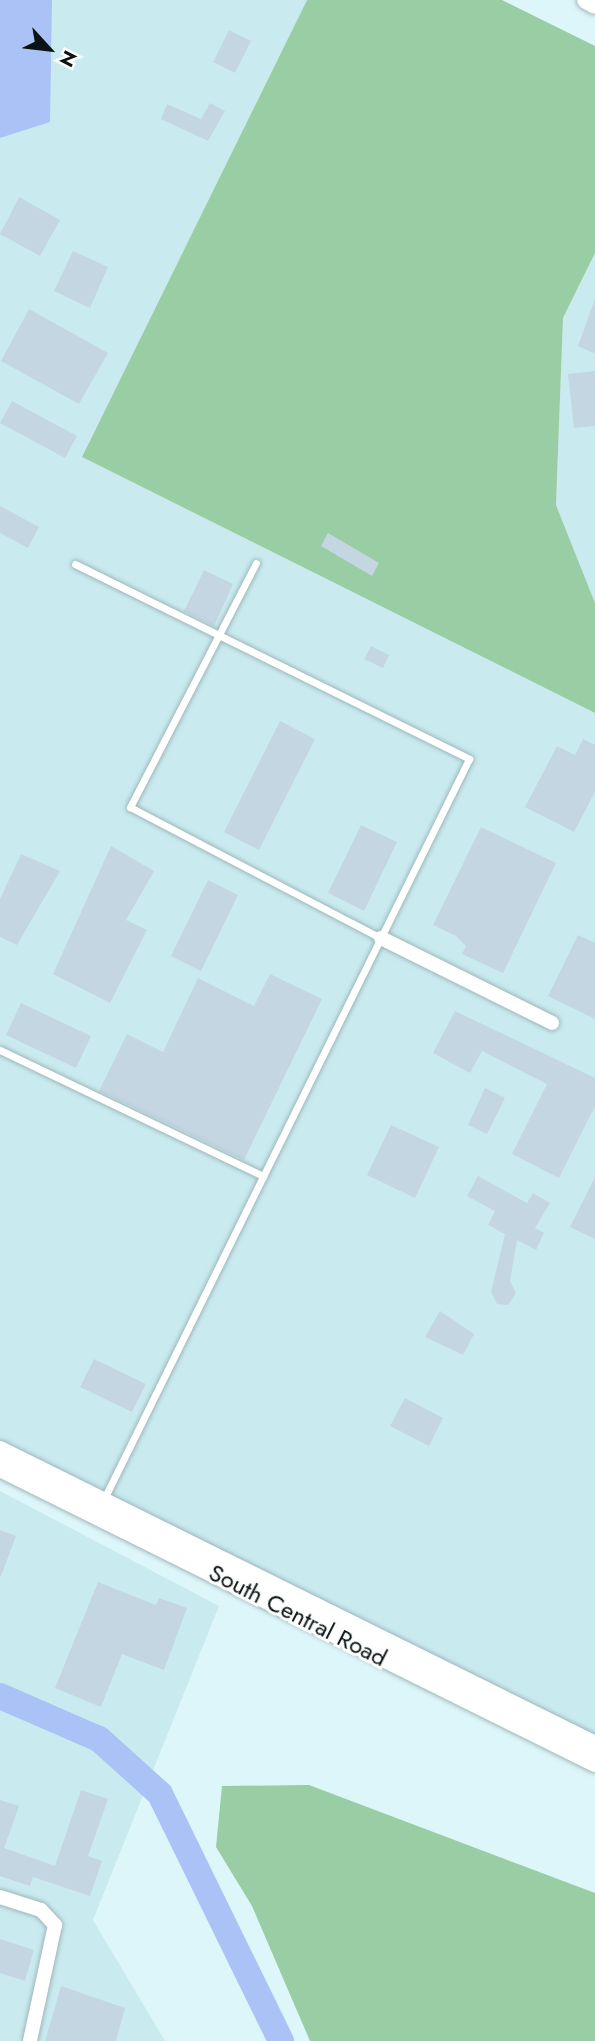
<!DOCTYPE html>
<style>
body{margin:0}
#map{position:relative;width:595px;height:2041px;overflow:hidden;background:#ddf6f9;font-family:Jost,sans-serif}
div>[style]{position:absolute}
[style*='--x']{left:calc(var(--x)*1px);top:calc(var(--y)*1px);width:calc(var(--w)*1px);rotate:calc(var(--a)*1deg)}
.built>*{inset:0;background:#c9ebf0}
.green>*{inset:0;background:#99cda3}
.water>*{inset:0;background:#aac2f6}
.river>*{height:26px;margin:-13px;padding:0 13px;transform-origin:13px;border-radius:13px;background:#aac2f6}
.building>*{inset:0;background:#c4d6e2}
.roads{filter:drop-shadow(0 0 2px #9fb7ba) drop-shadow(0 0 2px #9fb7ba)}
.service>*{height:7px;margin:-3.5px;padding:0 3.5px;transform-origin:3.5px;border-radius:3.5px;background:#fff}
.minor>*{height:14px;margin:-7px;padding:0 7px;transform-origin:7px;border-radius:7px;background:#fff}
.tertiary>*{height:18px;margin:-9px;padding:0 9px;transform-origin:9px;border-radius:9px;background:#fff}
span{translate:-50% -50%;white-space:nowrap;text-align:center;line-height:1.15;-webkit-text-stroke:6px #fdfdfd;paint-order:stroke}
.street-label{font-size:24px;color:#0b1415}
.north{position:absolute;left:14px;top:14px;width:70px;height:70px;-webkit-text-stroke:5px #fdfdfd;paint-order:stroke;rotate:117deg;font-size:19px;font-weight:700;line-height:28px;text-align:center;color:#0b1415}
.north::after{content:'';display:block;margin:auto;width:24px;height:32px;background:#0b1415;clip-path:polygon(50% 0,100% 100%,50% 72%,0 100%)}
</style>
<div id="map">
<div class="built">
<i style="clip-path:polygon(0 0,307px 0,82px 457px,595px 713px,595px 1735px,0 1440px)"></i>
<i style="clip-path:polygon(595px 253px,595px 603px,556px 506px,563px 318px)"></i>
<i style="clip-path:polygon(0 1491px,219px 1606px,93px 1920px,165px 2041px,0 2041px)"></i>
</div>
<div class="green">
<i style="clip-path:polygon(307px 0,502px 0,595px 46px,595px 253px,563px 318px,556px 505px,595px 603px,595px 713px,82px 457px)"></i>
<i style="clip-path:polygon(309px 1785px,595px 1893px,595px 2041px,310px 2041px,252px 1906px,216px 1847px,222px 1786px)"></i>
</div>
<div class="water">
<i style="clip-path:polygon(0 0,52px 0,50px 122px,0 138px)"></i>
</div>
<div class="river">
<i style="--x:0;--y:1696;--w:108;--a:23.5"></i>
<i style="--x:99;--y:1739;--w:82;--a:42"></i>
<i style="--x:160;--y:1794;--w:275;--a:63.9"></i>
</div>
<div class="building">
<i style="clip-path:polygon(229px 30px,251px 41px,235px 73px,213px 62px)"></i>
<i style="clip-path:polygon(210px 103px,225px 111px,208px 141px,161px 119px,167px 104px,201px 119px)"></i>
<i style="clip-path:polygon(19px 197px,60px 220px,40px 256px,0 234px)"></i>
<i style="clip-path:polygon(73px 251px,108px 267px,90px 308px,54px 291px)"></i>
<i style="clip-path:polygon(595px 299px,595px 354px,578px 346px)"></i>
<i style="clip-path:polygon(29px 309px,108px 353px,79px 404px,1px 361px)"></i>
<i style="clip-path:polygon(595px 371px,595px 426px,574px 428px,568px 374px)"></i>
<i style="clip-path:polygon(12px 401px,77px 436px,65px 458px,0 423px)"></i>
<i style="clip-path:polygon(0 506px,39px 527px,28px 548px,0 533px)"></i>
<i style="clip-path:polygon(328px 533px,379px 563px,372px 576px,321px 546px)"></i>
<i style="clip-path:polygon(204px 570px,233px 584px,214px 626px,184px 611px)"></i>
<i style="clip-path:polygon(371px 646px,389px 655px,383px 668px,364px 659px)"></i>
<i style="clip-path:polygon(280px 721px,315px 739px,259px 850px,224px 832px)"></i>
<i style="clip-path:polygon(583px 739px,595px 745px,595px 792px,574px 832px,525px 807px,557px 746px,575px 755px)"></i>
<i style="clip-path:polygon(361px 825px,397px 842px,364px 911px,328px 893px)"></i>
<i style="clip-path:polygon(481px 827px,556px 863px,503px 973px,462px 954px,466px 946px,456px 936px,433px 925px)"></i>
<i style="clip-path:polygon(111px 846px,154px 871px,126px 920px,147px 930px,110px 1003px,53px 974px)"></i>
<i style="clip-path:polygon(21px 854px,60px 871px,17px 945px,0 937px,0 899px)"></i>
<i style="clip-path:polygon(208px 880px,238px 895px,201px 971px,171px 956px)"></i>
<i style="clip-path:polygon(578px 935px,595px 943px,595px 1019px,548px 996px)"></i>
<i style="clip-path:polygon(270px 974px,322px 999px,244px 1160px,99px 1091px,127px 1034px,163px 1052px,198px 978px,254px 1006px)"></i>
<i style="clip-path:polygon(21px 1003px,91px 1036px,76px 1068px,6px 1035px)"></i>
<i style="clip-path:polygon(455px 1011px,595px 1078px,595px 1106px,559px 1178px,512px 1154px,547px 1084px,482px 1051px,470px 1073px,433px 1053px)"></i>
<i style="clip-path:polygon(485px 1088px,505px 1098px,487px 1134px,468px 1125px)"></i>
<i style="clip-path:polygon(391px 1125px,439px 1147px,415px 1198px,367px 1175px)"></i>
<i style="clip-path:polygon(478px 1176px,527px 1203px,533px 1193px,550px 1203px,535px 1228px,544px 1233px,536px 1250px,517px 1240px,510px 1281px,516px 1293px,508px 1305px,497px 1304px,491px 1292px,505px 1234px,488px 1225px,495px 1211px,467px 1196px)"></i>
<i style="clip-path:polygon(595px 1177px,595px 1239px,570px 1227px)"></i>
<i style="clip-path:polygon(440px 1311px,474px 1334px,463px 1355px,425px 1337px)"></i>
<i style="clip-path:polygon(94px 1359px,146px 1384px,132px 1412px,80px 1387px)"></i>
<i style="clip-path:polygon(405px 1398px,443px 1418px,429px 1446px,390px 1426px)"></i>
<i style="clip-path:polygon(0 1530px,16px 1536px,1px 1576px,0 1576px)"></i>
<i style="clip-path:polygon(98px 1582px,156px 1605px,159px 1598px,187px 1608px,164px 1670px,122px 1654px,101px 1707px,55px 1688px)"></i>
<i style="clip-path:polygon(81px 1790px,108px 1799px,88px 1856px,102px 1861px,90px 1896px,33px 1877px,30px 1886px,0 1876px,0 1800px,19px 1806px,4px 1848px,55px 1866px)"></i>
<i style="clip-path:polygon(0 1939px,34px 1950px,25px 1981px,0 1973px)"></i>
<i style="clip-path:polygon(61px 1986px,125px 2008px,116px 2041px,45px 2041px)"></i>
</div>
<div class="roads">
<div class="service">
<i style="--x:256;--y:563;--w:275;--a:117.3"></i>
<i style="--x:130;--y:807;--w:283;--a:27.6"></i>
<i style="--x:75;--y:564;--w:440;--a:26.3"></i>
<i style="--x:469;--y:759;--w:827;--a:116.26"></i>
<i style="--x:0;--y:1050;--w:292;--a:25.6"></i>
</div>
<div class="minor">
<i style="--x:381;--y:938;--w:191;--a:26.4"></i>
<i style="--x:0;--y:1897;--w:43;--a:17.6"></i>
<i style="--x:41;--y:1910;--w:21;--a:47"></i>
<i style="--x:55;--y:1925;--w:119;--a:102.2"></i>
</div>
<div class="tertiary">
<i style="--x:586;--y:0;--w:10;--a:29"></i>
<i style="--x:0;--y:1450;--w:664;--a:26.37"></i>
<i style="--x:0;--y:1468;--w:664;--a:26.37"></i>
</div>
</div>
<div class="street-label">
<span style="left:298px;top:1615px;rotate:27deg">South Central Road</span>
</div>
<div class="north">N</div>
</div>
